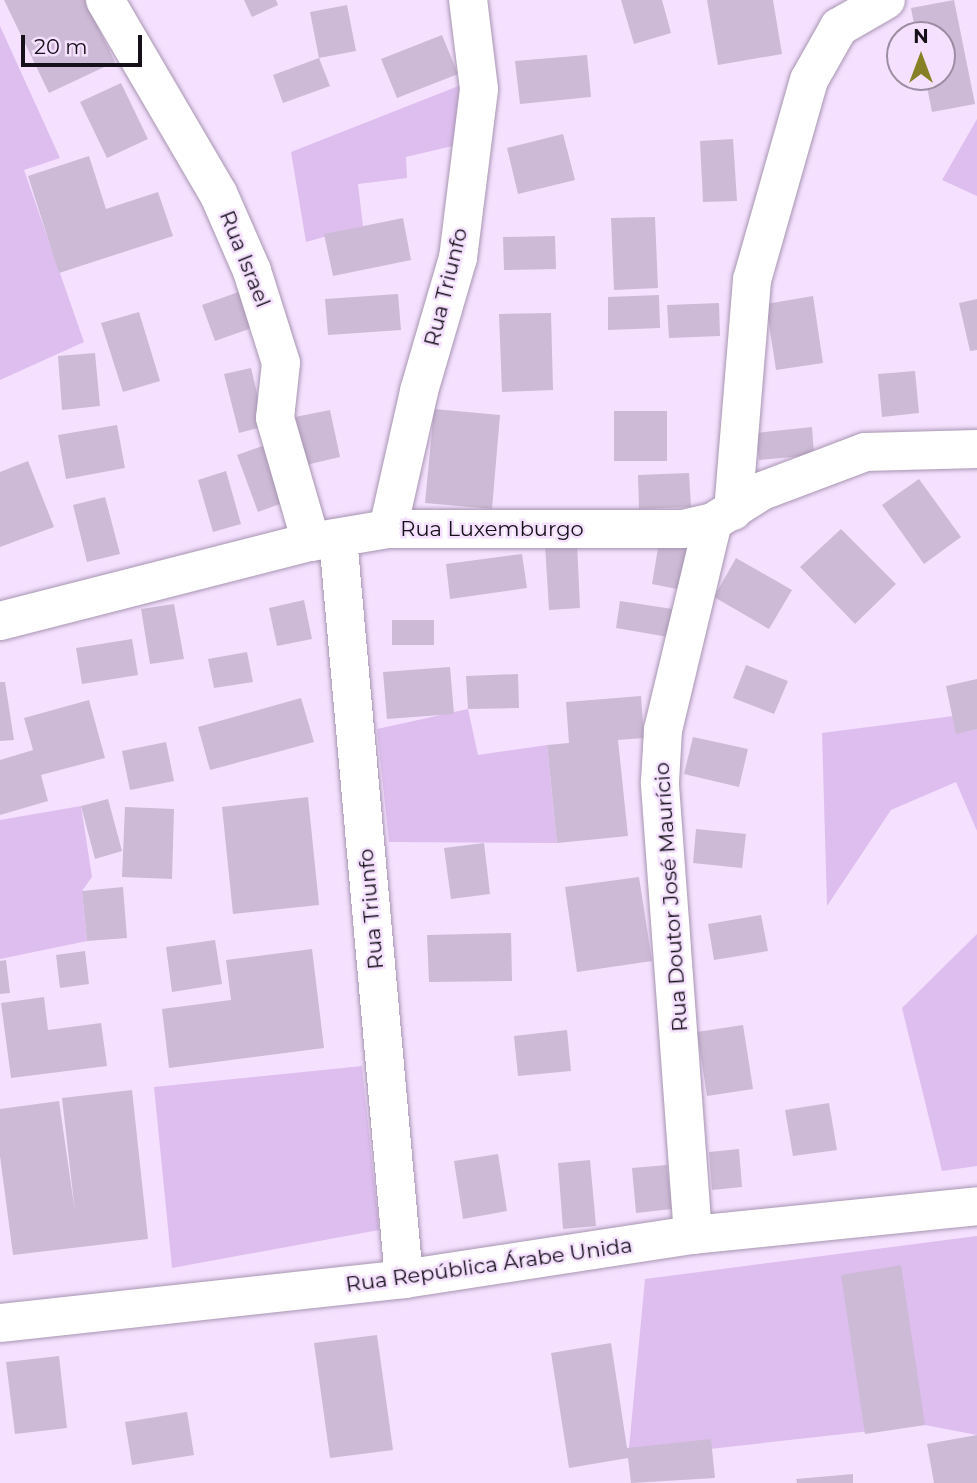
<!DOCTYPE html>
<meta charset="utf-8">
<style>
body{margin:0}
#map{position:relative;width:977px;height:1483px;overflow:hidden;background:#f5e1ff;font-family:Montserrat,sans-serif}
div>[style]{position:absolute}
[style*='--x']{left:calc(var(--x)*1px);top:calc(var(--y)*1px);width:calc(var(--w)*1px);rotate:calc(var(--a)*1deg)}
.green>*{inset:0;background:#debeef}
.building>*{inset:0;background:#cdbad6}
.roads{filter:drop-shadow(0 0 2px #a795b1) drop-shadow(0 0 2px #a795b1)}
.minor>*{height:38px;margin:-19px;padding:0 19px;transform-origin:19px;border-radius:19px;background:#fff}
span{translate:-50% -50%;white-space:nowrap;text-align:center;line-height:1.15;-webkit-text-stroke:5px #f5e1ff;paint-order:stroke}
.street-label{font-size:21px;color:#16101a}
.north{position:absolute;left:886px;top:21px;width:70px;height:70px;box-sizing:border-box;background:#f5e1ff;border:2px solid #9c8da3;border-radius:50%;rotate:0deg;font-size:19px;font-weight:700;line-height:28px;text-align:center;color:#16101a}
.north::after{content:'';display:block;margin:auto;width:24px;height:32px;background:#888027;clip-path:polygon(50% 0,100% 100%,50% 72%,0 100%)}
.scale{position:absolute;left:21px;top:35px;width:121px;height:32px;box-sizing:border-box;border:4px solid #16101a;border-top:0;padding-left:9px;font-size:21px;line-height:24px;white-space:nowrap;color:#16101a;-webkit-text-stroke:5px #f5e1ff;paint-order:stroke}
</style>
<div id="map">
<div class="green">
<i style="clip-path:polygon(0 26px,60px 158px,24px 170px,84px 342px,0 380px)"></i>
<i style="clip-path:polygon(461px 85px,461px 144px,406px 157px,407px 178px,358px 184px,363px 226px,306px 242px,291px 152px)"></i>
<i style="clip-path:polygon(977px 119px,977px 196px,942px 180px)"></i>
<i style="clip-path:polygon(468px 709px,478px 755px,547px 745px,557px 843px,389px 842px,377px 729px)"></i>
<i style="clip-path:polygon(977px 713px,977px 831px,956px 782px,891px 810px,827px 906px,822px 733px)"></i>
<i style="clip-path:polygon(81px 806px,92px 877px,82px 891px,87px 941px,0 959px,0 820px)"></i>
<i style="clip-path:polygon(977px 934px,977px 1166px,942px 1171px,902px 1008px)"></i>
<i style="clip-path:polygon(362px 1066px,379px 1230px,172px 1268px,154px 1087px)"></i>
<i style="clip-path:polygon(977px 1236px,977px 1435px,925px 1425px,628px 1458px,645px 1279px)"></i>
</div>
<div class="building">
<i style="clip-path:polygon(4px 0,85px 0,115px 62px,49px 93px)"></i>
<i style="clip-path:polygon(244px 0,276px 0,278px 5px,252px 17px)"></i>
<i style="clip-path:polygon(621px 0,662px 0,671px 33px,634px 44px)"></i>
<i style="clip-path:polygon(707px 0,773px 0,782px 54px,718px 65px)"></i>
<i style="clip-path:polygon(954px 0,975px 104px,932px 112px,925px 77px,942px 77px,942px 35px,916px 35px,911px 8px)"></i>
<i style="clip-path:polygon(347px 5px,356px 51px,319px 58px,310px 12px)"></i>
<i style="clip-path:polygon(442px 35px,458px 74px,397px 98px,381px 59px)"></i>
<i style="clip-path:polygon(587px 55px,591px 97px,520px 104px,515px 61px)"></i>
<i style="clip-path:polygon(319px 58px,330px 86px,283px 103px,273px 75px)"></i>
<i style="clip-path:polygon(121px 83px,148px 139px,107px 158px,80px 102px)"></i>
<i style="clip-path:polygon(563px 134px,575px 180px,518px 194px,507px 148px)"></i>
<i style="clip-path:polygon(733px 139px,737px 201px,703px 202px,700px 141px)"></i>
<i style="clip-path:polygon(89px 156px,106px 209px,158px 192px,173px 236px,59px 273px,28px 176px)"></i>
<i style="clip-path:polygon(655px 217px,658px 288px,614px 290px,611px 218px)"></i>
<i style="clip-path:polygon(403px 218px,411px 260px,333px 276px,324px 234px)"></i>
<i style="clip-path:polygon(555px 236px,556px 269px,504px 270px,503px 237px)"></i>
<i style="clip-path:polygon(247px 289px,260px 325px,215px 341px,202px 305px)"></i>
<i style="clip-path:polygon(398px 294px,401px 330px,328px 335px,325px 299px)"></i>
<i style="clip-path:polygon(659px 295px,660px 328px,608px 330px,608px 297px)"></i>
<i style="clip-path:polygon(813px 296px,823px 363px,776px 370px,766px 304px)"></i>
<i style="clip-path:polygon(977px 299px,977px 350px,970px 351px,959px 303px)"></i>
<i style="clip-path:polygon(719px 303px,720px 336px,669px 338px,667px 305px)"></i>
<i style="clip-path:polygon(139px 312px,160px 381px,123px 392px,101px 323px)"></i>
<i style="clip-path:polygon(551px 313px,553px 390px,502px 392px,499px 314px)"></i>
<i style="clip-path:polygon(95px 353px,100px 406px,62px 410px,58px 356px)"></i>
<i style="clip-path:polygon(251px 368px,265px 426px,239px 433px,224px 374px)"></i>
<i style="clip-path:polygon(915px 371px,919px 413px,882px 417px,878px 374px)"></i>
<i style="clip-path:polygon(434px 409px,500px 415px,492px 509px,425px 503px)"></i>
<i style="clip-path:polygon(330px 410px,340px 457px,306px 465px,295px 417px)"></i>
<i style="clip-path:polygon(614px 411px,667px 411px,667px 461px,614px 461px)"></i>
<i style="clip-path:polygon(117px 425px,125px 468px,66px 479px,58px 435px)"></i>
<i style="clip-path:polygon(812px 427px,814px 455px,759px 460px,756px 433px)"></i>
<i style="clip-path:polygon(268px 444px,288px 501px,258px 512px,237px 455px)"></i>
<i style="clip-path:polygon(28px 461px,54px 527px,0 547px,0 472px)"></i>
<i style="clip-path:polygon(226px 471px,241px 524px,213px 532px,198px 480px)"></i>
<i style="clip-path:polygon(689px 473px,691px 507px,639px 509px,638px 475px)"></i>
<i style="clip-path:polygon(919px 479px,961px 537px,924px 564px,882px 505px)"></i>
<i style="clip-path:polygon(105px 497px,120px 554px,87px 562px,73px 505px)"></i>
<i style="clip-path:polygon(841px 529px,896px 584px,855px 624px,800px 567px)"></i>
<i style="clip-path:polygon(577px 542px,580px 608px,549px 610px,545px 544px)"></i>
<i style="clip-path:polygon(659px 542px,695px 549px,687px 591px,652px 584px)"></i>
<i style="clip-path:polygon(522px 554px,527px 588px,450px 599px,446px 564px)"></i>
<i style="clip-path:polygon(736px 558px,792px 590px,769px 629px,714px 597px)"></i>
<i style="clip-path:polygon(304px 600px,312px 639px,277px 646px,269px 608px)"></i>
<i style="clip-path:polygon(620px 601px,679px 610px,674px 638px,616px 628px)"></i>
<i style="clip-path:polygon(174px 604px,184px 659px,150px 664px,141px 609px)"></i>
<i style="clip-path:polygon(392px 620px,434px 620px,434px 645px,392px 645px)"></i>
<i style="clip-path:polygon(132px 639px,138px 675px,82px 684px,76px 648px)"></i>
<i style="clip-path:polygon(247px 652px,253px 682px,214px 688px,208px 659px)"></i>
<i style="clip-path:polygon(746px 665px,788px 681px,774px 714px,733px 698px)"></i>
<i style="clip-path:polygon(450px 667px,454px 714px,387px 719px,383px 672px)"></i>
<i style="clip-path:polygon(518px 674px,519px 708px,468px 709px,466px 676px)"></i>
<i style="clip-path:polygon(977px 679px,977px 729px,956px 734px,946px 686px)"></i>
<i style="clip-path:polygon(0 682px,5px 682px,14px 740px,0 741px)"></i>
<i style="clip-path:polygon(641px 696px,644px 738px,618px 740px,628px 836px,557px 843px,547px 745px,569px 743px,566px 702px)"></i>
<i style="clip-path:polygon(301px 698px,314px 742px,210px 770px,198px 727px)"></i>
<i style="clip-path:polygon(89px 700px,105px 758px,41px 775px,48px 801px,0 815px,0 760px,33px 750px,24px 718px)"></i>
<i style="clip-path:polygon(693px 737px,748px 749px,739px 787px,684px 774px)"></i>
<i style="clip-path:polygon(166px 742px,174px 781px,130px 790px,122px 751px)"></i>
<i style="clip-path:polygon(308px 797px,319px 905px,233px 914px,222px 807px)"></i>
<i style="clip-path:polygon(108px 799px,122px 851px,95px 859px,81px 806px)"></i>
<i style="clip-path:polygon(125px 807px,174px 809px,172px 879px,122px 877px)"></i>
<i style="clip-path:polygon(696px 829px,746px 834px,742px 868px,693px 863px)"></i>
<i style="clip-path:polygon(484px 843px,490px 894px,451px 899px,444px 848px)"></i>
<i style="clip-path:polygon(639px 877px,652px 961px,577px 972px,565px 887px)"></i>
<i style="clip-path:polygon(123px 887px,127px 938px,87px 941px,82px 891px)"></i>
<i style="clip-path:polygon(761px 915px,768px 951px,714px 960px,708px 924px)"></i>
<i style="clip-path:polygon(511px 933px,512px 981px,429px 982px,427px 935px)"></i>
<i style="clip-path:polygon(215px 940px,222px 984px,172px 992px,166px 947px)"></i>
<i style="clip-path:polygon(312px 949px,324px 1048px,169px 1068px,162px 1009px,231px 1000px,226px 960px)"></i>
<i style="clip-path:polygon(85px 951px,89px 984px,60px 988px,56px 955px)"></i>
<i style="clip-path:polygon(6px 960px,10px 993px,0 994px,0 961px)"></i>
<i style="clip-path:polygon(44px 997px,48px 1030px,101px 1023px,107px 1066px,11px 1078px,1px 1003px)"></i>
<i style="clip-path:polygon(743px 1025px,753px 1089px,707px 1096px,697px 1032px)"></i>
<i style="clip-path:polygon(567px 1030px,571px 1071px,518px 1076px,514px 1036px)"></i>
<i style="clip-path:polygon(132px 1090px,148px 1239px,13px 1255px,0 1156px,0 1109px,59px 1101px,75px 1212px,62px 1098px)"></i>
<i style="clip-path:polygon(829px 1103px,837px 1150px,793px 1156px,785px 1110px)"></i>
<i style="clip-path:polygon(739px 1149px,742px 1187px,712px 1190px,709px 1152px)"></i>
<i style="clip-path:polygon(498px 1154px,507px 1211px,463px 1219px,454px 1161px)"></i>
<i style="clip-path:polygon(590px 1160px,596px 1226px,563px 1229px,558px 1163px)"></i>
<i style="clip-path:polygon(667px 1165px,672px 1209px,636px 1213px,632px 1168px)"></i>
<i style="clip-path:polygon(901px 1265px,925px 1425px,865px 1434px,841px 1275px)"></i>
<i style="clip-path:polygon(377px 1335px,393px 1450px,330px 1458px,314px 1343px)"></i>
<i style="clip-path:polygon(611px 1343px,627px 1448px,711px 1439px,715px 1478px,631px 1483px,628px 1458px,569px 1468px,551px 1353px)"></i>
<i style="clip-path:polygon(59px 1356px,67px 1428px,15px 1434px,6px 1362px)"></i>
<i style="clip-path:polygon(187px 1412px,194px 1455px,132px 1465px,125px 1422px)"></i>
<i style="clip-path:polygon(977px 1435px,977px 1483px,934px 1483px,927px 1444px)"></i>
<i style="clip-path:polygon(853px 1474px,853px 1483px,797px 1483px,796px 1479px)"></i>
</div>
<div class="roads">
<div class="minor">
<i style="--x:105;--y:0;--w:224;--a:59.7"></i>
<i style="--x:218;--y:193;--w:85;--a:66.4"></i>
<i style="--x:252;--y:271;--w:96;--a:72.5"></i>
<i style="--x:281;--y:363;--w:55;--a:96.2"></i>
<i style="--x:275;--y:418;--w:129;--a:73.8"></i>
<i style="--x:733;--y:511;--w:232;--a:-85.3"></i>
<i style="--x:752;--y:280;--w:208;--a:-74.1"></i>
<i style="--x:809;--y:80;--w:61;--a:-60.5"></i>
<i style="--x:839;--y:27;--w:54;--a:-29.9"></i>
<i style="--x:388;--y:529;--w:141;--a:-77.3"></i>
<i style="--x:419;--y:391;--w:139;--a:-73.7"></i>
<i style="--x:458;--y:258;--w:170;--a:-82.9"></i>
<i style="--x:479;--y:89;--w:90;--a:-97"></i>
<i style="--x:338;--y:538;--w:744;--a:84.91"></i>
<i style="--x:0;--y:621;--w:321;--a:-14.3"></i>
<i style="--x:311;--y:542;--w:78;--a:-9.6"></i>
<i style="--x:388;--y:529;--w:295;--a:0"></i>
<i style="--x:683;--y:529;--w:31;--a:-13"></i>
<i style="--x:713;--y:522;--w:58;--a:-32.3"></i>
<i style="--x:762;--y:491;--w:110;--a:-20.7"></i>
<i style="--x:865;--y:452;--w:112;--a:-1.5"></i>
<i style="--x:693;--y:1235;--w:454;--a:-94.2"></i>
<i style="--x:660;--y:782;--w:52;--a:-86.7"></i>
<i style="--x:663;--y:730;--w:214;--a:-76.5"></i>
<i style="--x:0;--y:1323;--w:406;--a:-6.2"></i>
<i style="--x:404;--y:1279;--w:292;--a:-8.7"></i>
<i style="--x:693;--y:1235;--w:285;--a:-5.8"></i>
</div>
</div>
<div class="street-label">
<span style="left:245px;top:259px;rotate:68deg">Rua Israel</span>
<span style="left:446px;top:287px;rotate:-76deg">Rua Triunfo</span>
<span style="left:492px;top:529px">Rua Luxemburgo</span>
<span style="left:671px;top:897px;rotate:-94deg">Rua Doutor José Maurício</span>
<span style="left:371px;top:909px;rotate:-95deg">Rua Triunfo</span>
<span style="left:489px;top:1265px;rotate:-8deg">Rua República Árabe Unida</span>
</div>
<div class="north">N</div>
<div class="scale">20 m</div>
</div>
